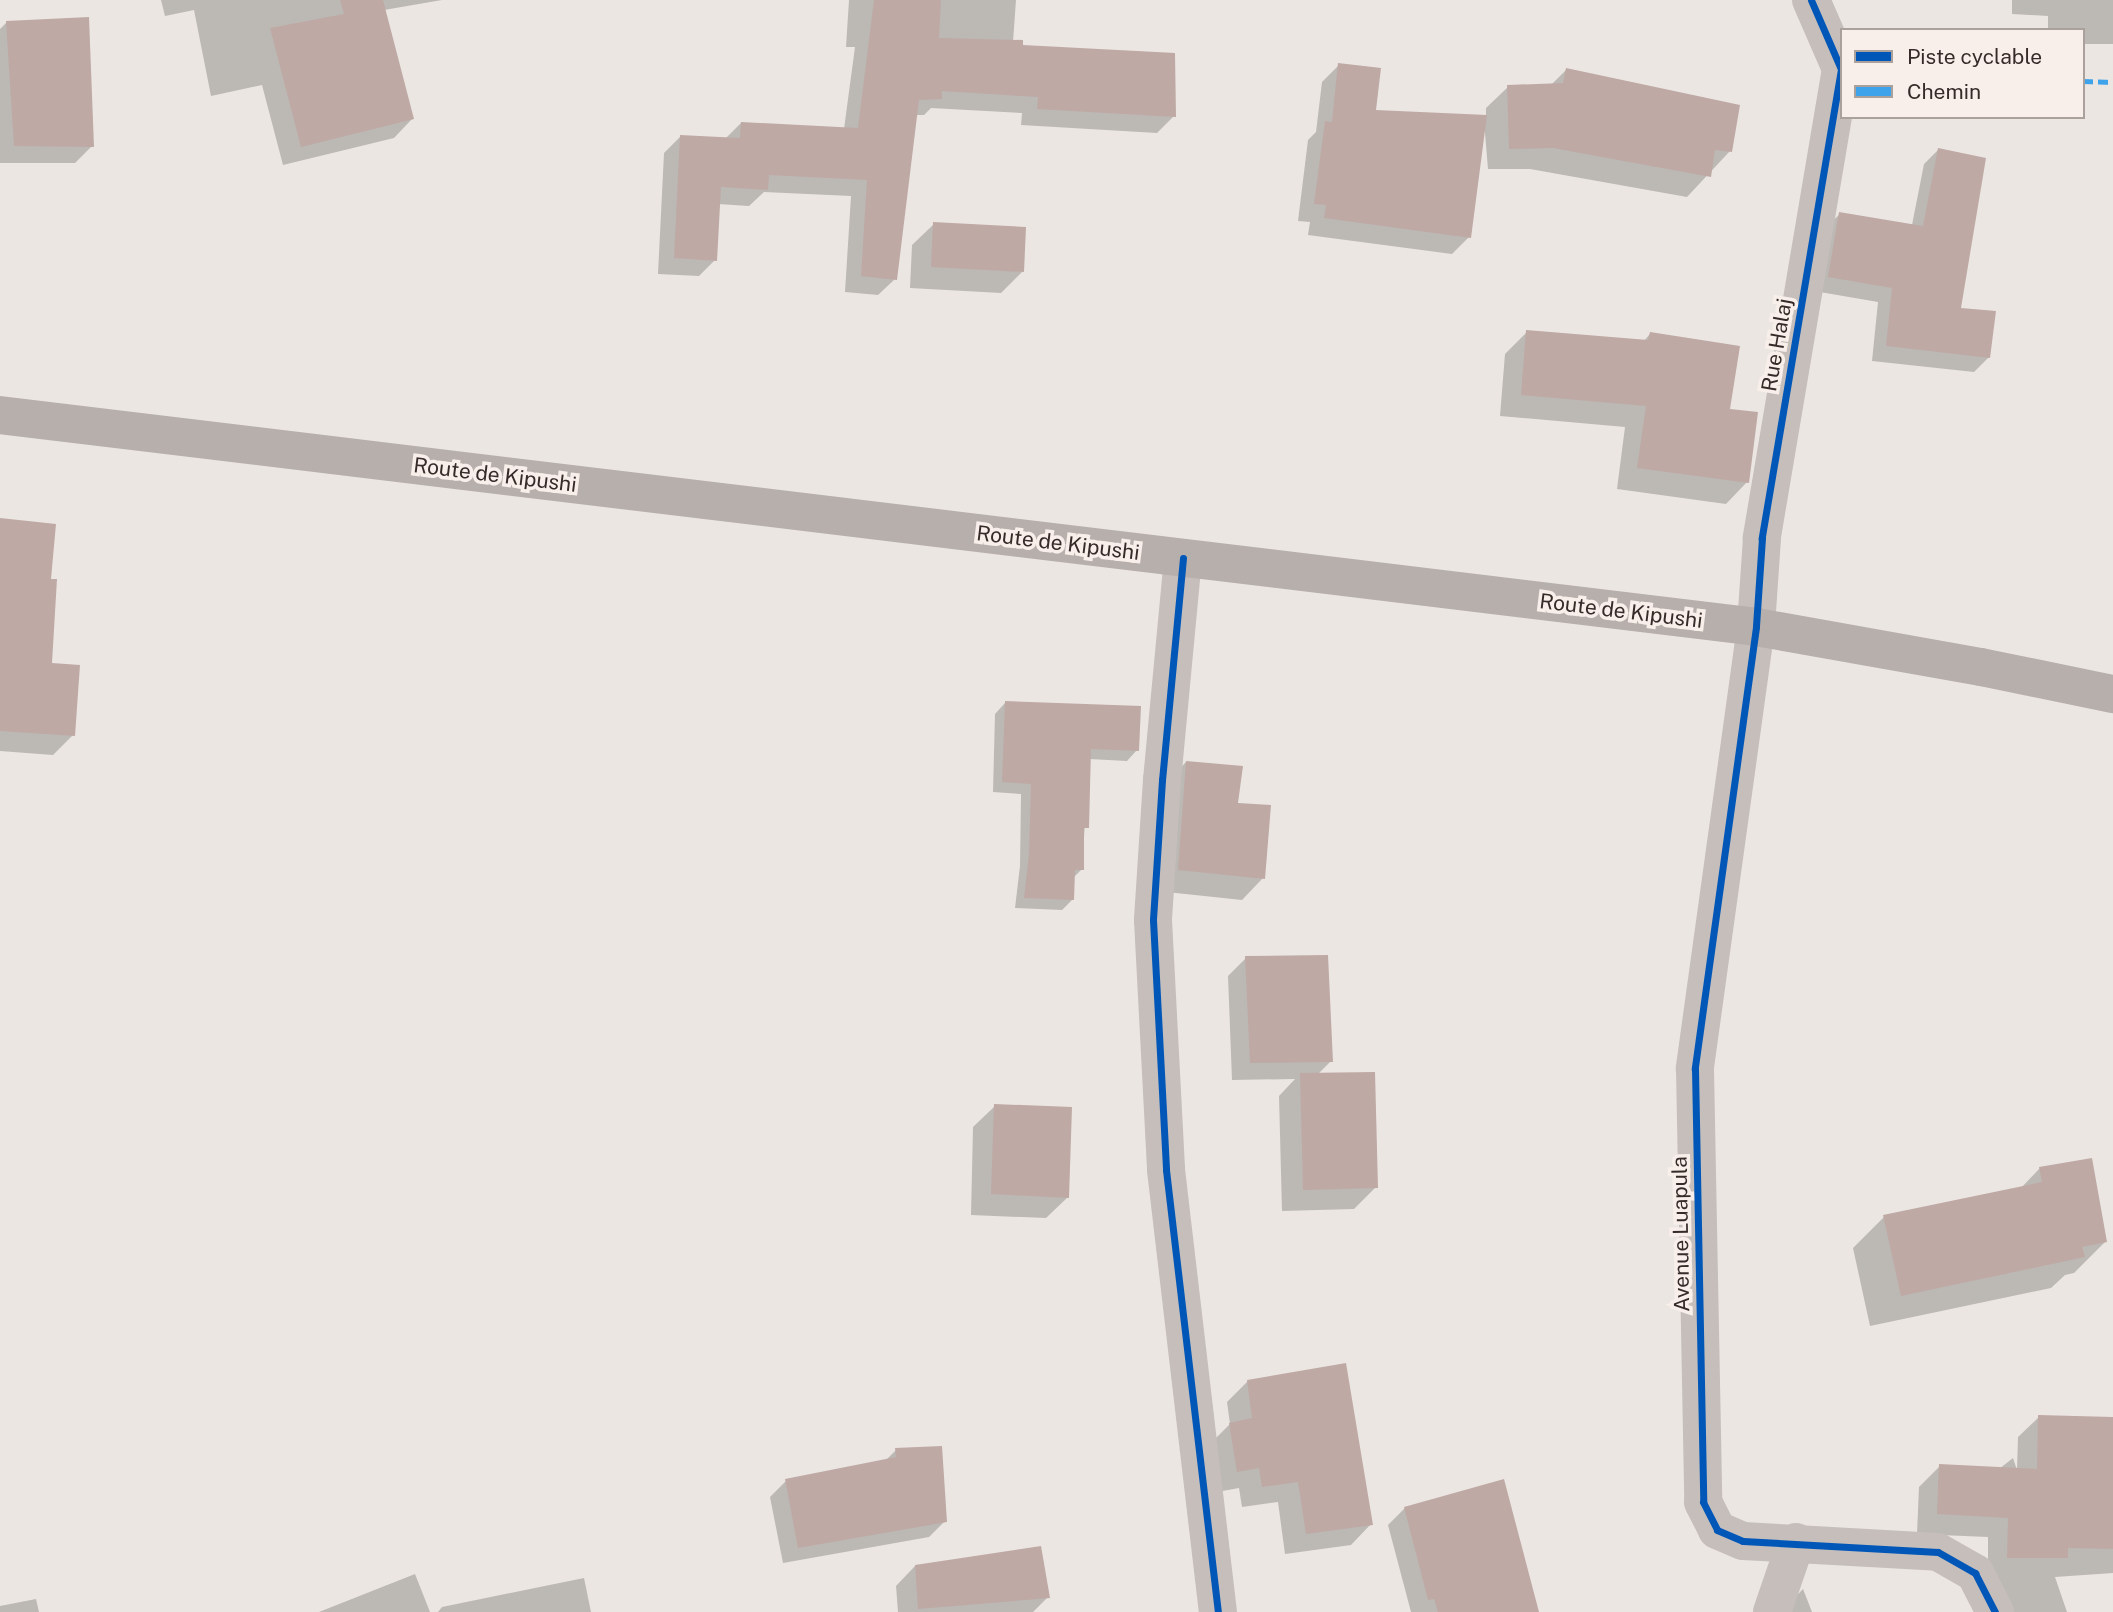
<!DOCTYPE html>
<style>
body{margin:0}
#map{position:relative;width:2113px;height:1612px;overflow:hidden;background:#ece6e2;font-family:"Public Sans",sans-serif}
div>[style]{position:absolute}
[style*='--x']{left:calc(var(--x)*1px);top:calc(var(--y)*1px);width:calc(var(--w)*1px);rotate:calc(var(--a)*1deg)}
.shadow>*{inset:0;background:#0003}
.building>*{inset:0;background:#bea9a5}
.street>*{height:38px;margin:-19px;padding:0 19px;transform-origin:19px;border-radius:19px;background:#c5bebb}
.secondary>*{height:38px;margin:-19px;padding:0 19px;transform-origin:19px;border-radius:19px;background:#b6afac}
.quiet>*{height:5px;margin-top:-2.5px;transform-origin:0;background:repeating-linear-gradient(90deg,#3fa3eb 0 10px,transparent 0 15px)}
.cycleway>*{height:7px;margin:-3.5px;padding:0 3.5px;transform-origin:3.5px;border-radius:3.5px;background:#0057b8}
span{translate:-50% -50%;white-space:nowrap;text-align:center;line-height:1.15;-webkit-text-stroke:7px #f8efea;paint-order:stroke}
.street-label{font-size:21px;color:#362b29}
.legend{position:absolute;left:1840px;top:28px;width:245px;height:91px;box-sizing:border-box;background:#f8efea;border:2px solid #aaa19d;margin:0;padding:9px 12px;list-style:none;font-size:21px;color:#362b29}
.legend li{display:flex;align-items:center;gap:14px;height:35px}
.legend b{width:35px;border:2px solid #aaa19d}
</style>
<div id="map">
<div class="shadow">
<i style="clip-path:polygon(161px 0,442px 0,384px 10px,412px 119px,394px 138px,283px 165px,262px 85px,211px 96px,194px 10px,165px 16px)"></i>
<i style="clip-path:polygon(849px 0,1016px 0,1013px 42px,1174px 116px,1157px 133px,1021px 125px,1022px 113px,931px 108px,924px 115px,915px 115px,895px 279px,878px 295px,845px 292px,851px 196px,764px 192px,749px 206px,718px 204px,715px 260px,699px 276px,658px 274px,664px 153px,680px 137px,725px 139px,741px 123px,844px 129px,855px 47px,846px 47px)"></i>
<i style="clip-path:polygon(2012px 0,2113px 0,2113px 44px,2083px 44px,2083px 30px,2048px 30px,2048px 16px,2012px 14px)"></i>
<i style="clip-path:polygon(7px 22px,92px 146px,75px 163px,0 163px,0 29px)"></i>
<i style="clip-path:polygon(1339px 65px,1374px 112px,1486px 116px,1486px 108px,1508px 87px,1551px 85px,1566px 70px,1730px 151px,1687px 197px,1530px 169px,1488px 169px,1484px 121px,1469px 237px,1452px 254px,1308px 235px,1310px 222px,1298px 221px,1308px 140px,1316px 132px,1322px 82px)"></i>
<i style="clip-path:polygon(1939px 149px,1959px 309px,1989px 357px,1974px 372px,1872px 361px,1878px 302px,1814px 291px,1825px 228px,1840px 214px,1912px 225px,1924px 164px)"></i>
<i style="clip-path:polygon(934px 224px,1022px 272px,1001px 293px,910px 288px,912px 245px)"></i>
<i style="clip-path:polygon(1527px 332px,1643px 342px,1650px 334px,1728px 410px,1747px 482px,1726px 504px,1617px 489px,1625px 427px,1500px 416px,1505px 354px)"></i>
<i style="clip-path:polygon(0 520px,49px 580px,50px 664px,73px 735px,53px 755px,0 751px)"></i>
<i style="clip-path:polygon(1005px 703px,1137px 750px,1127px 761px,1089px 759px,1082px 869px,1073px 878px,1072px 900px,1062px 910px,1015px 908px,1020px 866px,1021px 794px,993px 792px,995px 714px)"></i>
<i style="clip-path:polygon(1186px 762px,1236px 804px,1263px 878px,1242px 900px,1157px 891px,1165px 784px)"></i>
<i style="clip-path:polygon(1246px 958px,1331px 1061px,1318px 1074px,1376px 1187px,1354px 1209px,1282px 1211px,1279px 1096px,1295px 1079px,1232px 1080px,1228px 976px)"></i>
<i style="clip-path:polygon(995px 1106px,1068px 1197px,1046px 1218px,971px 1215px,973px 1127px)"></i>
<i style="clip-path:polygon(2040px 1168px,2105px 1242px,2074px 1273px,2065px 1275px,2051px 1288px,1870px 1326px,1853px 1248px,1884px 1217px,2021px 1188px)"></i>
<i style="clip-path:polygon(1248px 1381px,1371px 1524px,1351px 1545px,1285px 1554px,1278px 1502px,1242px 1507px,1239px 1488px,1217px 1492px,1209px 1445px,1230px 1424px,1227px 1402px)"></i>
<i style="clip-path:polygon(2039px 1417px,2113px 1419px,2113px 1573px,2055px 1577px,2067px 1612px,1996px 1612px,1988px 1589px,1988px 1537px,1917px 1534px,1919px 1487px,1940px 1466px,1999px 1469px,2013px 1458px,2017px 1470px,2018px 1437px)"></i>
<i style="clip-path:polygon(896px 1450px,945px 1521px,929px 1537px,783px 1563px,770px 1497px,786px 1481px,885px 1461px)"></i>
<i style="clip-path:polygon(1405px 1508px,1522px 1612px,1411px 1612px,1388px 1525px)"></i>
<i style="clip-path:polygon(915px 1566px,1048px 1597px,1033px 1612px,898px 1612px,896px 1586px)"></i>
<i style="clip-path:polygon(415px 1574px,430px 1612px,319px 1612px)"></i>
<i style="clip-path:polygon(584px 1578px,591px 1612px,438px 1612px,442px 1607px)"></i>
<i style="clip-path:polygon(1803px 1589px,1812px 1612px,1783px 1612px,1784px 1609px)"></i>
<i style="clip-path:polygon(36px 1599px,39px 1612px,0 1612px,0 1606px)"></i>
</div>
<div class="building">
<i style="clip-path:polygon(340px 0,383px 0,414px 119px,301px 147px,270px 28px,344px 14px)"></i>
<i style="clip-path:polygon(874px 0,941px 0,939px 38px,1023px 40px,1023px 45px,1175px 53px,1176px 117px,1037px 109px,1038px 97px,942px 91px,942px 99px,919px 100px,897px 280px,861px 276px,867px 180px,769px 175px,768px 190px,721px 187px,717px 261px,674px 258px,680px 135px,740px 138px,741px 122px,858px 128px)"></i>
<i style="clip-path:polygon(89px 17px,94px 147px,14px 146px,6px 21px)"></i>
<i style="clip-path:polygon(1338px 63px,1381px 68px,1376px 110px,1487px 115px,1471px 238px,1324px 218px,1326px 205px,1314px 204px,1325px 121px,1332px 122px)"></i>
<i style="clip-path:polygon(1566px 68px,1740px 105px,1732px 152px,1715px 150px,1711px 177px,1553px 148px,1509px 149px,1507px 85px,1563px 83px)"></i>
<i style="clip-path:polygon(1938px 148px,1986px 158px,1961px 308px,1996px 311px,1990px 358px,1886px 346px,1892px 288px,1828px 277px,1839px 212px,1923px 226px)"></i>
<i style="clip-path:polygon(933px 222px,1026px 227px,1024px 272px,931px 267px)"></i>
<i style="clip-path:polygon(1526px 330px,1648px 340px,1650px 332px,1740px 346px,1730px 409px,1758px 412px,1749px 483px,1637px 468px,1646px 406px,1521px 395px)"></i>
<i style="clip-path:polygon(0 518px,56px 524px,51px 579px,57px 579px,52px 663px,80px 665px,75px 736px,0 731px)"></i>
<i style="clip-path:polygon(1005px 701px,1141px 706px,1139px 751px,1091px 749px,1089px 828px,1084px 828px,1084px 870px,1075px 870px,1074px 900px,1024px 898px,1029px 854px,1031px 784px,1002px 782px)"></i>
<i style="clip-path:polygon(1186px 761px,1243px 766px,1238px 803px,1271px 805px,1265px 879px,1178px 870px)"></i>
<i style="clip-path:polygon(1328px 955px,1333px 1062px,1250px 1063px,1245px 956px)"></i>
<i style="clip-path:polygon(1375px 1072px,1378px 1188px,1303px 1190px,1300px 1073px)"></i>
<i style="clip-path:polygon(994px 1104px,1072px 1107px,1069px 1198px,991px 1194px)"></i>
<i style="clip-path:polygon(2092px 1158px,2107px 1242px,2082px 1247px,2085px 1257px,1901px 1296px,1883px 1215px,2042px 1182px,2039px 1167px)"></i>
<i style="clip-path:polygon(1346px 1363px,1373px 1525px,1306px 1534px,1298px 1482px,1262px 1487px,1259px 1468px,1237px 1472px,1229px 1423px,1252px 1418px,1247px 1380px)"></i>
<i style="clip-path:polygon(2038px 1415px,2113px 1417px,2113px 1549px,2068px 1548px,2068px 1558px,2007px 1558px,2008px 1518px,1937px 1514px,1939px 1464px,2037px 1469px)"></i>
<i style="clip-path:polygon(942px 1446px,947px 1522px,798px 1548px,785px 1479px,896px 1457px,895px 1448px)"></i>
<i style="clip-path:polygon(1504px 1479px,1539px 1612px,1438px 1612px,1434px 1599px,1428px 1600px,1404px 1507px)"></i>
<i style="clip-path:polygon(1041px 1546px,1050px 1598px,918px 1609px,915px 1565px)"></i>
</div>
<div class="street">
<i style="--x:1811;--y:0;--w:75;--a:66.5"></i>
<i style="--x:1841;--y:69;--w:476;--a:99.6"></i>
<i style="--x:1762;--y:538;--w:89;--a:93.9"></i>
<i style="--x:1756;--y:627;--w:446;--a:97.9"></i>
<i style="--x:1695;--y:1069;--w:433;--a:88.9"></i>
<i style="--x:1703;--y:1502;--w:31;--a:63"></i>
<i style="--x:1717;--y:1530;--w:28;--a:23"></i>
<i style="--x:1743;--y:1541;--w:195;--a:3.2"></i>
<i style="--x:1938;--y:1552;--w:43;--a:29.6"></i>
<i style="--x:1975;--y:1573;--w:44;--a:62.9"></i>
<i style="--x:1183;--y:558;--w:223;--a:95.4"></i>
<i style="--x:1162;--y:780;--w:140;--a:93.7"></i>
<i style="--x:1153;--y:920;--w:250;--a:87"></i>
<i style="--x:1166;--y:1170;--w:445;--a:83.3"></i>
<i style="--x:1772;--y:1612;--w:74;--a:-71.1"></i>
</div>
<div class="secondary">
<i style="--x:0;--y:415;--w:1769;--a:6.88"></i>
<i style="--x:1756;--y:627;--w:229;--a:10.1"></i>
<i style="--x:1981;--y:667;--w:135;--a:11.6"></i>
</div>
<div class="quiet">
<i style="--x:2083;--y:81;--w:30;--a:2"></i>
</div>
<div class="cycleway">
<i style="--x:1811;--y:0;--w:75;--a:66.5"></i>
<i style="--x:1841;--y:69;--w:476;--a:99.6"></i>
<i style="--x:1762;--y:538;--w:89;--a:93.9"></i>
<i style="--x:1756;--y:627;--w:446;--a:97.9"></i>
<i style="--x:1695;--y:1069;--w:433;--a:88.9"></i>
<i style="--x:1703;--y:1502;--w:31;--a:63"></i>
<i style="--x:1717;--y:1530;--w:28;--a:23"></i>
<i style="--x:1743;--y:1541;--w:195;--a:3.2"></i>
<i style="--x:1938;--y:1552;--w:43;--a:29.6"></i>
<i style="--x:1975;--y:1573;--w:44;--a:62.9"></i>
<i style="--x:1183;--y:558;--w:223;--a:95.4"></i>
<i style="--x:1162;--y:780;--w:140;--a:93.7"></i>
<i style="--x:1153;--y:920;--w:250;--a:87"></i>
<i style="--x:1166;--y:1170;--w:445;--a:83.3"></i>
</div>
<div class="street-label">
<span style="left:1777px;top:345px;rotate:-80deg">Rue Halaj</span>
<span style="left:495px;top:475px;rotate:7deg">Route de Kipushi</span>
<span style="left:1058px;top:543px;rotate:7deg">Route de Kipushi</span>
<span style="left:1621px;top:611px;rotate:7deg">Route de Kipushi</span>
<span style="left:1681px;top:1234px;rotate:-91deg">Avenue Luapula</span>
</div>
<ul class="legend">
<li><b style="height:9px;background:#0057b8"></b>Piste cyclable</li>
<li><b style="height:9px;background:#3fa3eb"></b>Chemin</li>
</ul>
</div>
